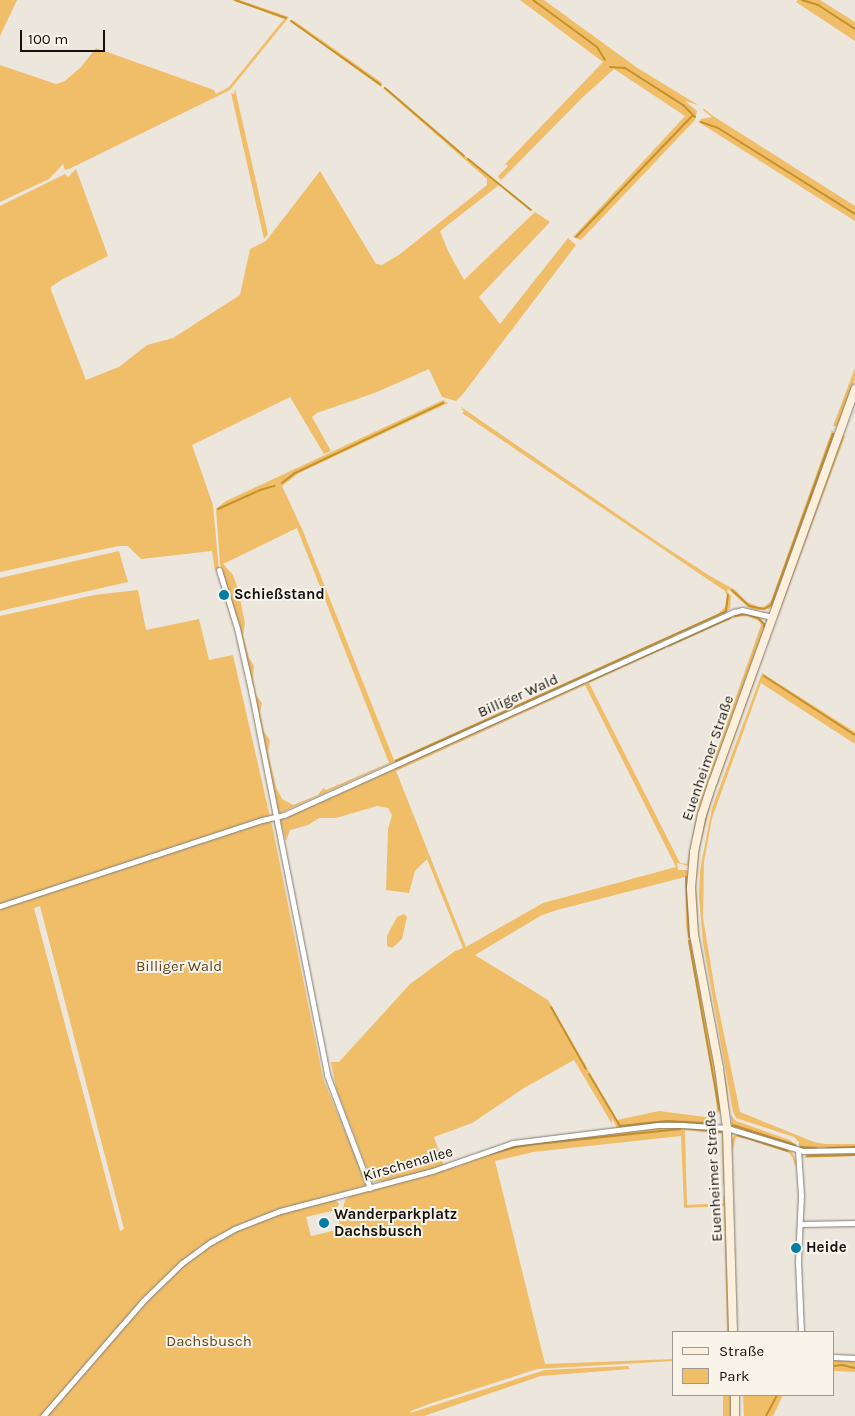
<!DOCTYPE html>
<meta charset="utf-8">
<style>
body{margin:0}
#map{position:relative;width:855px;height:1416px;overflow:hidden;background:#ece6dc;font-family:Karla,sans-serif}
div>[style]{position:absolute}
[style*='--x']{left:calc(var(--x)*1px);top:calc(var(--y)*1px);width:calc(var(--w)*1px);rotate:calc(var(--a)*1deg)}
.green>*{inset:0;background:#f0be69}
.stream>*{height:2px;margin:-1px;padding:0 1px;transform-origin:1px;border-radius:1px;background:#c69129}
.roads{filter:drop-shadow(0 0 1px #807b72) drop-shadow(0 0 1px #807b72)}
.minor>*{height:5px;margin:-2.5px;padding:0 2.5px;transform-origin:2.5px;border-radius:2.5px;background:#fff}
.secondary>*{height:8px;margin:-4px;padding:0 4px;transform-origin:4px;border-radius:4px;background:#fcf0dd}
.dots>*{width:14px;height:14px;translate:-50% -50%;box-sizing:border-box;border:2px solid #f9f3e9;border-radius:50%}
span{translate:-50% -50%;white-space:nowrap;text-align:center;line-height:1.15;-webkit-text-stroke:4px #f9f3e9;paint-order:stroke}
.poi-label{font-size:15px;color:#13110e;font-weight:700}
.left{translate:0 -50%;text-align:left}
.street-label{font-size:15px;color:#13110e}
.park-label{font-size:15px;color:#5d461f}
.legend{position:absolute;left:672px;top:1331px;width:162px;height:65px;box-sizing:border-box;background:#f9f3e9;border:1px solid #9d9991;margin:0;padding:6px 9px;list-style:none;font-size:15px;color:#13110e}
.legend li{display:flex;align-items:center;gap:10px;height:25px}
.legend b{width:25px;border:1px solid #9d9991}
.scale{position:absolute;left:20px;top:30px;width:85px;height:22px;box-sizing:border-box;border:2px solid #13110e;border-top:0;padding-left:6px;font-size:15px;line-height:18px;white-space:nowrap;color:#13110e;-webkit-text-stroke:4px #f9f3e9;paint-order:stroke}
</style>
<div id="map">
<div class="green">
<i style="clip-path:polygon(0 0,17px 0,0 36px)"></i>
<i style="clip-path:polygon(232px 0,239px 0,289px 17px,230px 90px,69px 169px,65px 170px,63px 164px,49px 179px,0 202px,0 65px,56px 84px,65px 81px,81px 67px,96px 48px,214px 90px,216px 94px,229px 87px,284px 19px)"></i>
<i style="clip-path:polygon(520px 0,544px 0,636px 67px,698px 105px,685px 101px,697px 111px,695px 120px,581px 240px,573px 237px,685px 116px,614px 69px,583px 97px,516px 165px,501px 180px,502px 182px,498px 176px,508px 166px,506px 164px,503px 167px,506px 163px,603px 62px)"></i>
<i style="clip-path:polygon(798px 0,820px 0,855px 22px,855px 41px,796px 2px)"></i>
<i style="clip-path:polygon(293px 20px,381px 82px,382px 85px,381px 87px,290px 21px)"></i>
<i style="clip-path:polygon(385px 87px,499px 185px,440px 231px,448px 251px,464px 280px,535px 212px,550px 222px,479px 297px,500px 324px,568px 238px,576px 245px,463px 394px,456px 401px,442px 397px,429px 369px,377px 392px,317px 413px,312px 417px,331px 451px,324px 454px,290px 397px,192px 445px,213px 505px,219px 570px,215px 571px,212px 551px,141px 559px,128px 546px,118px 546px,0 572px,0 206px,65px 174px,68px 177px,76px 169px,108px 256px,61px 280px,51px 287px,51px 290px,86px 380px,119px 367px,147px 345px,173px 338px,240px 295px,250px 249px,266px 241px,320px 171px,376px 264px,382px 265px,400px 254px,487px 185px,487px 179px,383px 88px)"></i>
<i style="clip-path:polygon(235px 89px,268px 234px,264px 239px,231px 93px,234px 94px)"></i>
<i style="clip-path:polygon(703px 108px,713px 116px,855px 206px,855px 221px,700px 123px,698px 122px,701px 119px,712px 117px,704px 111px)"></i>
<i style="clip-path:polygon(855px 368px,855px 379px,838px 426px,833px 426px)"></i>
<i style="clip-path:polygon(evenodd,443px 400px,448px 403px,299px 473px,282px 486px,302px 529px,394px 760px,718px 614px,725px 607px,727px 596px,725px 591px,462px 413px,464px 412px,461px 407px,659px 543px,710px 576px,735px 590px,747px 602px,759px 607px,765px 606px,771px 601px,832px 430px,835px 435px,773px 605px,769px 609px,756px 610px,748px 607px,728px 589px,727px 591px,731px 596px,730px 608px,725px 613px,280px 813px,277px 811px,241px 635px,220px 564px,216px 509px,226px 501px,443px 400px,297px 528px,389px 763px,326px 790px,323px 788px,318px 795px,293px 805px,282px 799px,276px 787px,268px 752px,270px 740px,264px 732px,260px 712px,262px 703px,256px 695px,253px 678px,254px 666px,249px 658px,243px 635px,245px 623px,238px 589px,233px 575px,223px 564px,297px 528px)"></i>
<i style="clip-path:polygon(842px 434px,845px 436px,778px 616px,777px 614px)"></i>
<i style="clip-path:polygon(119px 551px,128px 582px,0 611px,0 578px)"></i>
<i style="clip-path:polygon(evenodd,138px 590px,146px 630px,199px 619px,209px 660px,233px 655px,273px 830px,323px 1078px,367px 1185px,262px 1215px,229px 1230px,201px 1246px,176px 1266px,143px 1298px,41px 1416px,0 1416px,0 616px,94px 595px,138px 590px,40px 906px,124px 1229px,120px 1231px,34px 908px,40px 906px)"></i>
<i style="clip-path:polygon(evenodd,740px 613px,759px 616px,766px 626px,701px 807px,689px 866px,677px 863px,678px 870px,687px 870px,689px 874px,691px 936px,689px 938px,692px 941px,717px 1076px,721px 1112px,717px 1113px,713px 1125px,709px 1120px,707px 1125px,665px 1122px,617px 1128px,612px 1118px,612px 1124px,574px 1060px,524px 1088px,472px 1123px,434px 1137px,444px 1166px,391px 1180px,372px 1182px,336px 1088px,331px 1062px,339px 1062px,410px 984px,455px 951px,463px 948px,427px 859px,415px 871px,409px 893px,386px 890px,388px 829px,392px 815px,388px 808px,377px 806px,336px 818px,319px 818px,308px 825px,290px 830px,286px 841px,280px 820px,740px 613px,747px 616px,759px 621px,761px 625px,699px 803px,687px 864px,680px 863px,589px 683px,722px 622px,737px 617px,747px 616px,740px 613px,585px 685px,676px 867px,543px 903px,466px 947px,396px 771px,585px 685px,740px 613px,685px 877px,686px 926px,713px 1075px,717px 1110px,713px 1118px,659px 1111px,617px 1120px,548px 1000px,475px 955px,542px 915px,557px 910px,685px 877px)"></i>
<i style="clip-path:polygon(758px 672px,712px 799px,700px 846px,696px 883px,699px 939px,727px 1086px,729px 1111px,698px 937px,695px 876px,703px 823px,709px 803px,755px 673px)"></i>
<i style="clip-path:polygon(762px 673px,855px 732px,855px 744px,761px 683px,712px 818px,704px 862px,703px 917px,715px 991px,740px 1112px,814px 1142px,825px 1144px,855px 1144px,855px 1148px,814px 1150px,799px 1148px,799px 1142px,794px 1137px,736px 1118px,733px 1112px,703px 943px,699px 896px,700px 870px,712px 808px)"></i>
<i style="clip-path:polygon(404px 914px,407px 917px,402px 939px,392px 948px,387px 946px,387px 936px,397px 917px)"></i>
<i style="clip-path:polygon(731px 1115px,736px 1121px,790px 1140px,797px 1146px,732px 1128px)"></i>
<i style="clip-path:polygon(663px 1127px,719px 1130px,724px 1134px,725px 1184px,723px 1185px,722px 1134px,685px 1130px,687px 1205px,723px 1203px,723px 1196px,726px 1197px,727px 1230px,725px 1232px,727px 1237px,730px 1332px,727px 1332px,724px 1206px,684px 1208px,681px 1136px,533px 1152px,495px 1161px,545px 1364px,674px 1359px,674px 1361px,537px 1369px,429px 1404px,411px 1411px,410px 1413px,545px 1370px,628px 1366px,630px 1369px,541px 1376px,424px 1416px,46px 1416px,152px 1294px,183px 1264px,213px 1243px,241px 1228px,283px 1212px,335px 1199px,339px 1204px,336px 1210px,306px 1217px,311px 1236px,341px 1229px,337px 1215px,343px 1209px,345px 1200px,353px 1194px,456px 1167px,513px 1145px)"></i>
<i style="clip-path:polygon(741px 1133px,786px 1148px,792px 1152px,796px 1161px,795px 1167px,793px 1158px,788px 1152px,753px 1140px,736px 1137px,732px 1151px,736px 1332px,731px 1140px,735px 1135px)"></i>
<i style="clip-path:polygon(855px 1152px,855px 1156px,803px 1158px,808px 1154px)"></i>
<i style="clip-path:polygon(834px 1358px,855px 1359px,855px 1372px,834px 1371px)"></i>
<i style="clip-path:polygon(723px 1395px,732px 1395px,732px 1416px,723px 1416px)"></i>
<i style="clip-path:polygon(743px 1395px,783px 1395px,773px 1416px,744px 1416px)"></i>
</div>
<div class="stream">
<i style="--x:235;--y:0;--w:54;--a:19.4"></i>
<i style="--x:533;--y:0;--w:79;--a:36.3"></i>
<i style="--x:597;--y:47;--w:15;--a:58"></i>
<i style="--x:802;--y:0;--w:17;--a:17"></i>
<i style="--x:818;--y:5;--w:44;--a:33"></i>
<i style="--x:291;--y:21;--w:110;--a:35.4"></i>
<i style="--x:610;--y:67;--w:15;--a:4"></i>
<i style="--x:625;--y:68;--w:69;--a:32.5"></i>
<i style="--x:683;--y:105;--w:17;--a:45"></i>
<i style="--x:385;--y:88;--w:104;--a:40.7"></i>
<i style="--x:701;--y:122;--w:18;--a:19"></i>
<i style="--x:718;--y:128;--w:162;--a:32.1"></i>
<i style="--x:468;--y:159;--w:81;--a:39"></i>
<i style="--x:576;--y:237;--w:169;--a:-46.2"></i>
<i style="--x:282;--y:483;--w:16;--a:-38"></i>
<i style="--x:295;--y:473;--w:164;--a:-25.3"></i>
<i style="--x:218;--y:509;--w:46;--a:-24.3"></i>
<i style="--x:260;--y:490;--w:15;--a:-16"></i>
<i style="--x:732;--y:590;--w:23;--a:43"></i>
<i style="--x:749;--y:606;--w:15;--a:11"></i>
<i style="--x:764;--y:609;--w:8;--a:-30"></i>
<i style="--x:771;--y:605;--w:182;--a:-70.1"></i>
<i style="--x:735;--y:616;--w:10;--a:-11"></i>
<i style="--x:745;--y:614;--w:14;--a:17"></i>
<i style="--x:758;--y:618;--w:8;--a:45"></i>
<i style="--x:764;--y:624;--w:3;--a:90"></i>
<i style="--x:668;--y:646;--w:68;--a:-24.3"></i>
<i style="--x:764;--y:676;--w:108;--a:33"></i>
<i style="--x:589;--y:681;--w:83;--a:-24.1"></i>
<i style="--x:396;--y:761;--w:359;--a:-24.4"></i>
<i style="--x:723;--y:613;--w:4;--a:-34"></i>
<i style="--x:726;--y:611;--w:16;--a:-83"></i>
<i style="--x:395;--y:768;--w:207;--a:-24.2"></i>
<i style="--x:686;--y:877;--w:60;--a:87.1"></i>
<i style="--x:689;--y:941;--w:171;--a:79.9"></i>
<i style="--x:551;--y:1007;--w:71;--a:60.6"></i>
<i style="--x:589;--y:1074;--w:61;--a:59.2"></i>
<i style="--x:620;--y:1126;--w:47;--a:-6.1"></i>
<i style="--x:667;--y:1121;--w:36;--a:3"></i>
<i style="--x:733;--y:1125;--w:65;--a:17.9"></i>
<i style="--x:685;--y:1128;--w:36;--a:6"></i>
<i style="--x:738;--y:1135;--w:52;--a:18.1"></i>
<i style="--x:801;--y:1147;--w:15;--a:4"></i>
<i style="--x:828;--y:1148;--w:27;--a:-2"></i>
<i style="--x:490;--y:1154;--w:27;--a:-15"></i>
<i style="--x:516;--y:1147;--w:20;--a:-9"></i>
<i style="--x:536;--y:1144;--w:145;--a:-5.9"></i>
<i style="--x:807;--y:1156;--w:48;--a:-1.2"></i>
<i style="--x:834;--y:1366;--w:8;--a:-7"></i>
<i style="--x:842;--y:1365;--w:13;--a:13"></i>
<i style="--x:766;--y:1416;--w:24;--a:-62"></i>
</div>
<div class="roads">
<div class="minor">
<i style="--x:219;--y:570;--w:61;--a:72.8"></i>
<i style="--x:237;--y:628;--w:64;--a:77.3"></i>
<i style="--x:251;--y:690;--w:392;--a:78.8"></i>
<i style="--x:327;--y:1075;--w:121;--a:69.2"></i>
<i style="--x:0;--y:906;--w:276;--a:-18.2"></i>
<i style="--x:262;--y:820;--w:23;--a:-13"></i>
<i style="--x:284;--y:815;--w:494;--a:-24.3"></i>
<i style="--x:734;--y:612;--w:8;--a:-14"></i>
<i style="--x:742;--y:610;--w:31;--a:13"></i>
<i style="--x:798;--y:1150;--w:45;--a:86.2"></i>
<i style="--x:801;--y:1195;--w:66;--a:92.6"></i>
<i style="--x:798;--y:1261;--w:71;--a:87.6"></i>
<i style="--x:800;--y:1224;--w:55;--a:-1"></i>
<i style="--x:834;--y:1357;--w:21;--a:3"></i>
<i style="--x:43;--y:1416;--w:152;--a:-49"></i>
<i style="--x:143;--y:1301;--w:54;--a:-44.3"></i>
<i style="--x:182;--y:1263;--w:36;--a:-36"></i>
<i style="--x:211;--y:1242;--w:26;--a:-29"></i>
<i style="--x:234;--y:1229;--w:49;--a:-21.4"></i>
<i style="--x:280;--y:1211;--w:157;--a:-14.7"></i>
<i style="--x:432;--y:1171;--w:86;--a:-19.1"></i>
<i style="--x:513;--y:1143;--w:146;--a:-7.1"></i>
<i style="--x:658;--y:1125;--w:24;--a:0"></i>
<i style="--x:682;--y:1125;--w:45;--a:3.8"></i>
<i style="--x:727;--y:1128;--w:79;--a:16.8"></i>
<i style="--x:803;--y:1151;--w:52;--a:-1.1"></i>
</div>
<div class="secondary">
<i style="--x:733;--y:1332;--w:204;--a:-91.7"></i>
<i style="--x:727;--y:1128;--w:61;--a:-97.6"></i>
<i style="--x:719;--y:1068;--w:135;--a:-100.6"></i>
<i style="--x:694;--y:935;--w:47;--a:-93.7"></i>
<i style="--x:691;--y:888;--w:36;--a:-85"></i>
<i style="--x:694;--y:852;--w:38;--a:-78"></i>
<i style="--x:702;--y:815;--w:35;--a:-72"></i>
<i style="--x:713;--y:782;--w:418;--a:-70.1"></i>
<i style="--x:735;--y:1395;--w:21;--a:90"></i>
</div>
</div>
<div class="dots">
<i style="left:224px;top:595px;background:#047da4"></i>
<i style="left:324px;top:1223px;background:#047da4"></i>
<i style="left:796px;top:1248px;background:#047da4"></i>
</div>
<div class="poi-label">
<span class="left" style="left:234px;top:595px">Schießstand</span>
<span class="left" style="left:334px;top:1223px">Wanderparkplatz<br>Dachsbusch</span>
<span class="left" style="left:806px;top:1248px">Heide</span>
</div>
<div class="street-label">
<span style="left:518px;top:696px;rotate:-24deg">Billiger Wald</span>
<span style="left:708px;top:758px;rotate:-71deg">Euenheimer Straße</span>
<span style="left:408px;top:1164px;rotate:-16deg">Kirschenallee</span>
<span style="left:714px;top:1176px;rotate:-93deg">Euenheimer Straße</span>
</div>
<div class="park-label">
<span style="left:179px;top:967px">Billiger Wald</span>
<span style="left:209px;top:1342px">Dachsbusch</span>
</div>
<ul class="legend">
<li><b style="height:6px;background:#fcf0dd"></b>Straße</li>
<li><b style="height:14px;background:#f0be69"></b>Park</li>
</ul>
<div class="scale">100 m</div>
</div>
